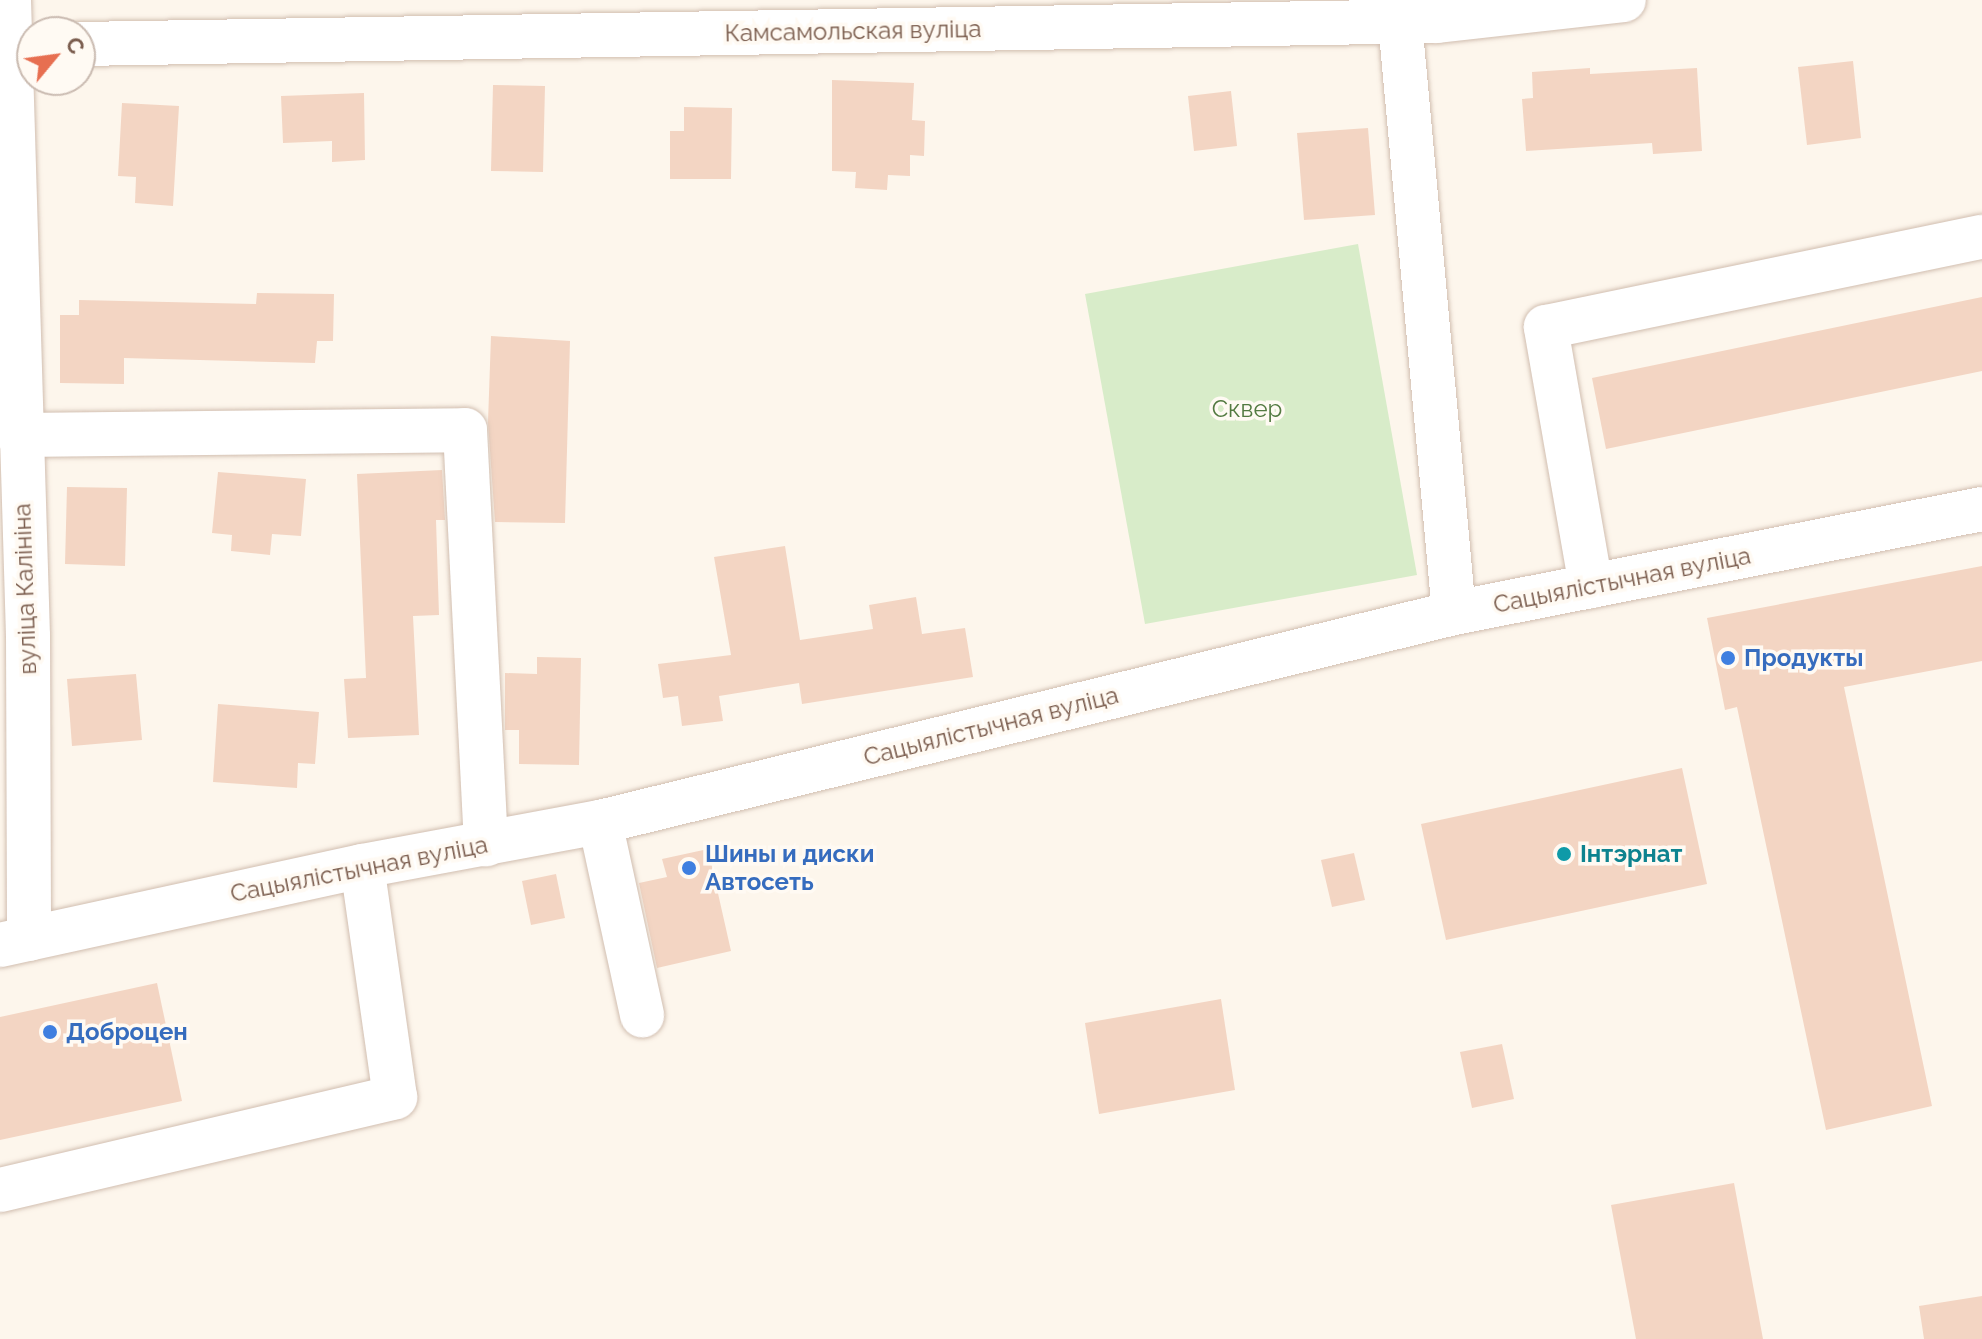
<!DOCTYPE html>
<meta charset="utf-8">
<style>
body{margin:0}
#map{position:relative;width:1982px;height:1339px;overflow:hidden;background:#fdf6ec;font-family:Raleway,sans-serif}
div>[style]{position:absolute}
[style*='--x']{left:calc(var(--x)*1px);top:calc(var(--y)*1px);width:calc(var(--w)*1px);rotate:calc(var(--a)*1deg)}
.green>*{inset:0;background:#d8ecc9}
.building>*{inset:0;background:#f3d5c3}
.roads{filter:drop-shadow(0 0 2px #d1beb0) drop-shadow(0 0 2px #d1beb0)}
.minor>*{height:44px;margin:-22px;padding:0 22px;transform-origin:22px;border-radius:22px;background:#fff}
.dots>*{width:22px;height:22px;translate:-50% -50%;box-sizing:border-box;border:4px solid #fffaf3;border-radius:50%}
span{translate:-50% -50%;white-space:nowrap;text-align:center;line-height:1.15;-webkit-text-stroke:7px #fffaf3;paint-order:stroke}
.street-label{font-size:24px;color:#7a5c4d}
.park-label{font-size:24px;color:#537a41}
.shop-label{font-size:24px;color:#366cbe;font-weight:700}
.left{translate:0 -50%;text-align:left}
.culture-label{font-size:24px;color:#0d838f;font-weight:700}
.north{position:absolute;left:16px;top:16px;width:80px;height:80px;box-sizing:border-box;background:#fffaf3;border:2px solid #cabbb1;border-radius:50%;rotate:61deg;font-size:22px;font-weight:700;line-height:32px;text-align:center;color:#7a5c4d}
.north::after{content:'';display:block;margin:auto;width:28px;height:36px;background:#e76f51;clip-path:polygon(50% 0,100% 100%,50% 72%,0 100%)}
</style>
<div id="map">
<div class="green">
<i style="clip-path:polygon(1358px 244px,1417px 575px,1145px 624px,1085px 294px)"></i>
</div>
<div class="building">
<i style="clip-path:polygon(1853px 61px,1861px 138px,1807px 145px,1798px 67px)"></i>
<i style="clip-path:polygon(1590px 68px,1590px 74px,1697px 68px,1702px 151px,1653px 154px,1652px 143px,1526px 151px,1522px 99px,1533px 98px,1532px 72px)"></i>
<i style="clip-path:polygon(832px 80px,914px 83px,912px 120px,925px 121px,924px 156px,910px 155px,910px 176px,888px 175px,887px 190px,855px 188px,856px 172px,832px 171px)"></i>
<i style="clip-path:polygon(493px 85px,545px 86px,543px 172px,491px 171px)"></i>
<i style="clip-path:polygon(1231px 91px,1237px 146px,1194px 151px,1188px 96px)"></i>
<i style="clip-path:polygon(364px 93px,365px 160px,332px 162px,332px 141px,283px 143px,281px 96px)"></i>
<i style="clip-path:polygon(122px 103px,179px 106px,173px 206px,135px 203px,136px 177px,118px 176px)"></i>
<i style="clip-path:polygon(684px 107px,732px 108px,731px 179px,670px 179px,670px 131px,684px 131px)"></i>
<i style="clip-path:polygon(1368px 128px,1375px 215px,1304px 220px,1297px 133px)"></i>
<i style="clip-path:polygon(257px 293px,334px 294px,333px 341px,317px 341px,315px 363px,124px 358px,124px 384px,60px 383px,60px 315px,79px 315px,79px 300px,256px 304px)"></i>
<i style="clip-path:polygon(1982px 297px,1982px 371px,1606px 449px,1592px 378px)"></i>
<i style="clip-path:polygon(491px 336px,570px 341px,565px 523px,495px 522px,488px 422px)"></i>
<i style="clip-path:polygon(442px 470px,445px 520px,436px 520px,439px 615px,413px 616px,419px 735px,348px 738px,344px 679px,366px 678px,357px 474px)"></i>
<i style="clip-path:polygon(218px 472px,306px 479px,301px 536px,272px 534px,270px 555px,231px 551px,232px 535px,212px 533px)"></i>
<i style="clip-path:polygon(67px 487px,127px 488px,125px 566px,65px 564px)"></i>
<i style="clip-path:polygon(785px 546px,800px 640px,873px 629px,869px 605px,916px 597px,922px 634px,965px 628px,973px 677px,802px 704px,799px 683px,719px 696px,723px 721px,682px 726px,678px 696px,663px 698px,658px 664px,731px 655px,714px 557px)"></i>
<i style="clip-path:polygon(1982px 566px,1982px 661px,1844px 687px,1932px 1106px,1826px 1130px,1737px 707px,1725px 710px,1707px 618px)"></i>
<i style="clip-path:polygon(537px 657px,581px 658px,579px 765px,519px 764px,519px 730px,505px 730px,505px 673px,537px 674px)"></i>
<i style="clip-path:polygon(136px 674px,142px 740px,72px 746px,67px 679px)"></i>
<i style="clip-path:polygon(218px 704px,319px 712px,315px 764px,298px 763px,297px 788px,213px 782px)"></i>
<i style="clip-path:polygon(1682px 768px,1707px 884px,1446px 940px,1421px 824px)"></i>
<i style="clip-path:polygon(708px 849px,731px 951px,657px 968px,639px 883px,667px 877px,662px 859px)"></i>
<i style="clip-path:polygon(1354px 853px,1365px 900px,1332px 907px,1321px 860px)"></i>
<i style="clip-path:polygon(556px 874px,565px 918px,531px 925px,522px 881px)"></i>
<i style="clip-path:polygon(157px 983px,182px 1101px,0 1140px,0 1017px)"></i>
<i style="clip-path:polygon(1221px 999px,1235px 1090px,1099px 1114px,1085px 1023px)"></i>
<i style="clip-path:polygon(1502px 1044px,1514px 1099px,1472px 1108px,1460px 1052px)"></i>
<i style="clip-path:polygon(1734px 1183px,1763px 1339px,1636px 1339px,1611px 1205px)"></i>
<i style="clip-path:polygon(1982px 1296px,1982px 1339px,1924px 1339px,1919px 1306px)"></i>
</div>
<div class="roads">
<div class="minor">
<i style="--x:9;--y:0;--w:636;--a:88.29"></i>
<i style="--x:28;--y:636;--w:303;--a:89.8"></i>
<i style="--x:1400;--y:21;--w:594;--a:84.79"></i>
<i style="--x:80;--y:44;--w:1357;--a:-0.97"></i>
<i style="--x:1437;--y:21;--w:188;--a:-6.4"></i>
<i style="--x:18;--y:435;--w:447;--a:-0.6"></i>
<i style="--x:465;--y:430;--w:415;--a:87.1"></i>
<i style="--x:1591;--y:586;--w:263;--a:-99.9"></i>
<i style="--x:1546;--y:327;--w:445;--a:-11.7"></i>
<i style="--x:600;--y:822;--w:198;--a:77.7"></i>
<i style="--x:0;--y:945;--w:371;--a:-12.3"></i>
<i style="--x:362;--y:866;--w:242;--a:-10.5"></i>
<i style="--x:600;--y:822;--w:879;--a:-13.75"></i>
<i style="--x:1454;--y:613;--w:538;--a:-11.14"></i>
<i style="--x:0;--y:1190;--w:406;--a:-13.2"></i>
<i style="--x:395;--y:1097;--w:233;--a:-98.1"></i>
</div>
</div>
<div class="dots">
<i style="left:1728px;top:658px;background:#3f7fe0"></i>
<i style="left:1564px;top:854px;background:#0f9aa8"></i>
<i style="left:689px;top:868px;background:#3f7fe0"></i>
<i style="left:50px;top:1032px;background:#3f7fe0"></i>
</div>
<div class="street-label">
<span style="left:853px;top:31px;rotate:-1deg">Камсамольская вуліца</span>
<span style="left:1622px;top:580px;rotate:-11deg">Сацыялістычная вуліца</span>
<span style="left:25px;top:589px;rotate:-92deg">вуліца Калініна</span>
<span style="left:991px;top:726px;rotate:-14deg">Сацыялістычная вуліца</span>
<span style="left:359px;top:869px;rotate:-11deg">Сацыялістычная вуліца</span>
</div>
<div class="park-label">
<span style="left:1247px;top:409px">Сквер</span>
</div>
<div class="shop-label">
<span class="left" style="left:1744px;top:658px">Продукты</span>
<span class="left" style="left:705px;top:868px">Шины и диски<br>Автосеть</span>
<span class="left" style="left:66px;top:1032px">Доброцен</span>
</div>
<div class="culture-label">
<span class="left" style="left:1580px;top:854px">Інтэрнат</span>
</div>
<div class="north">С</div>
</div>
